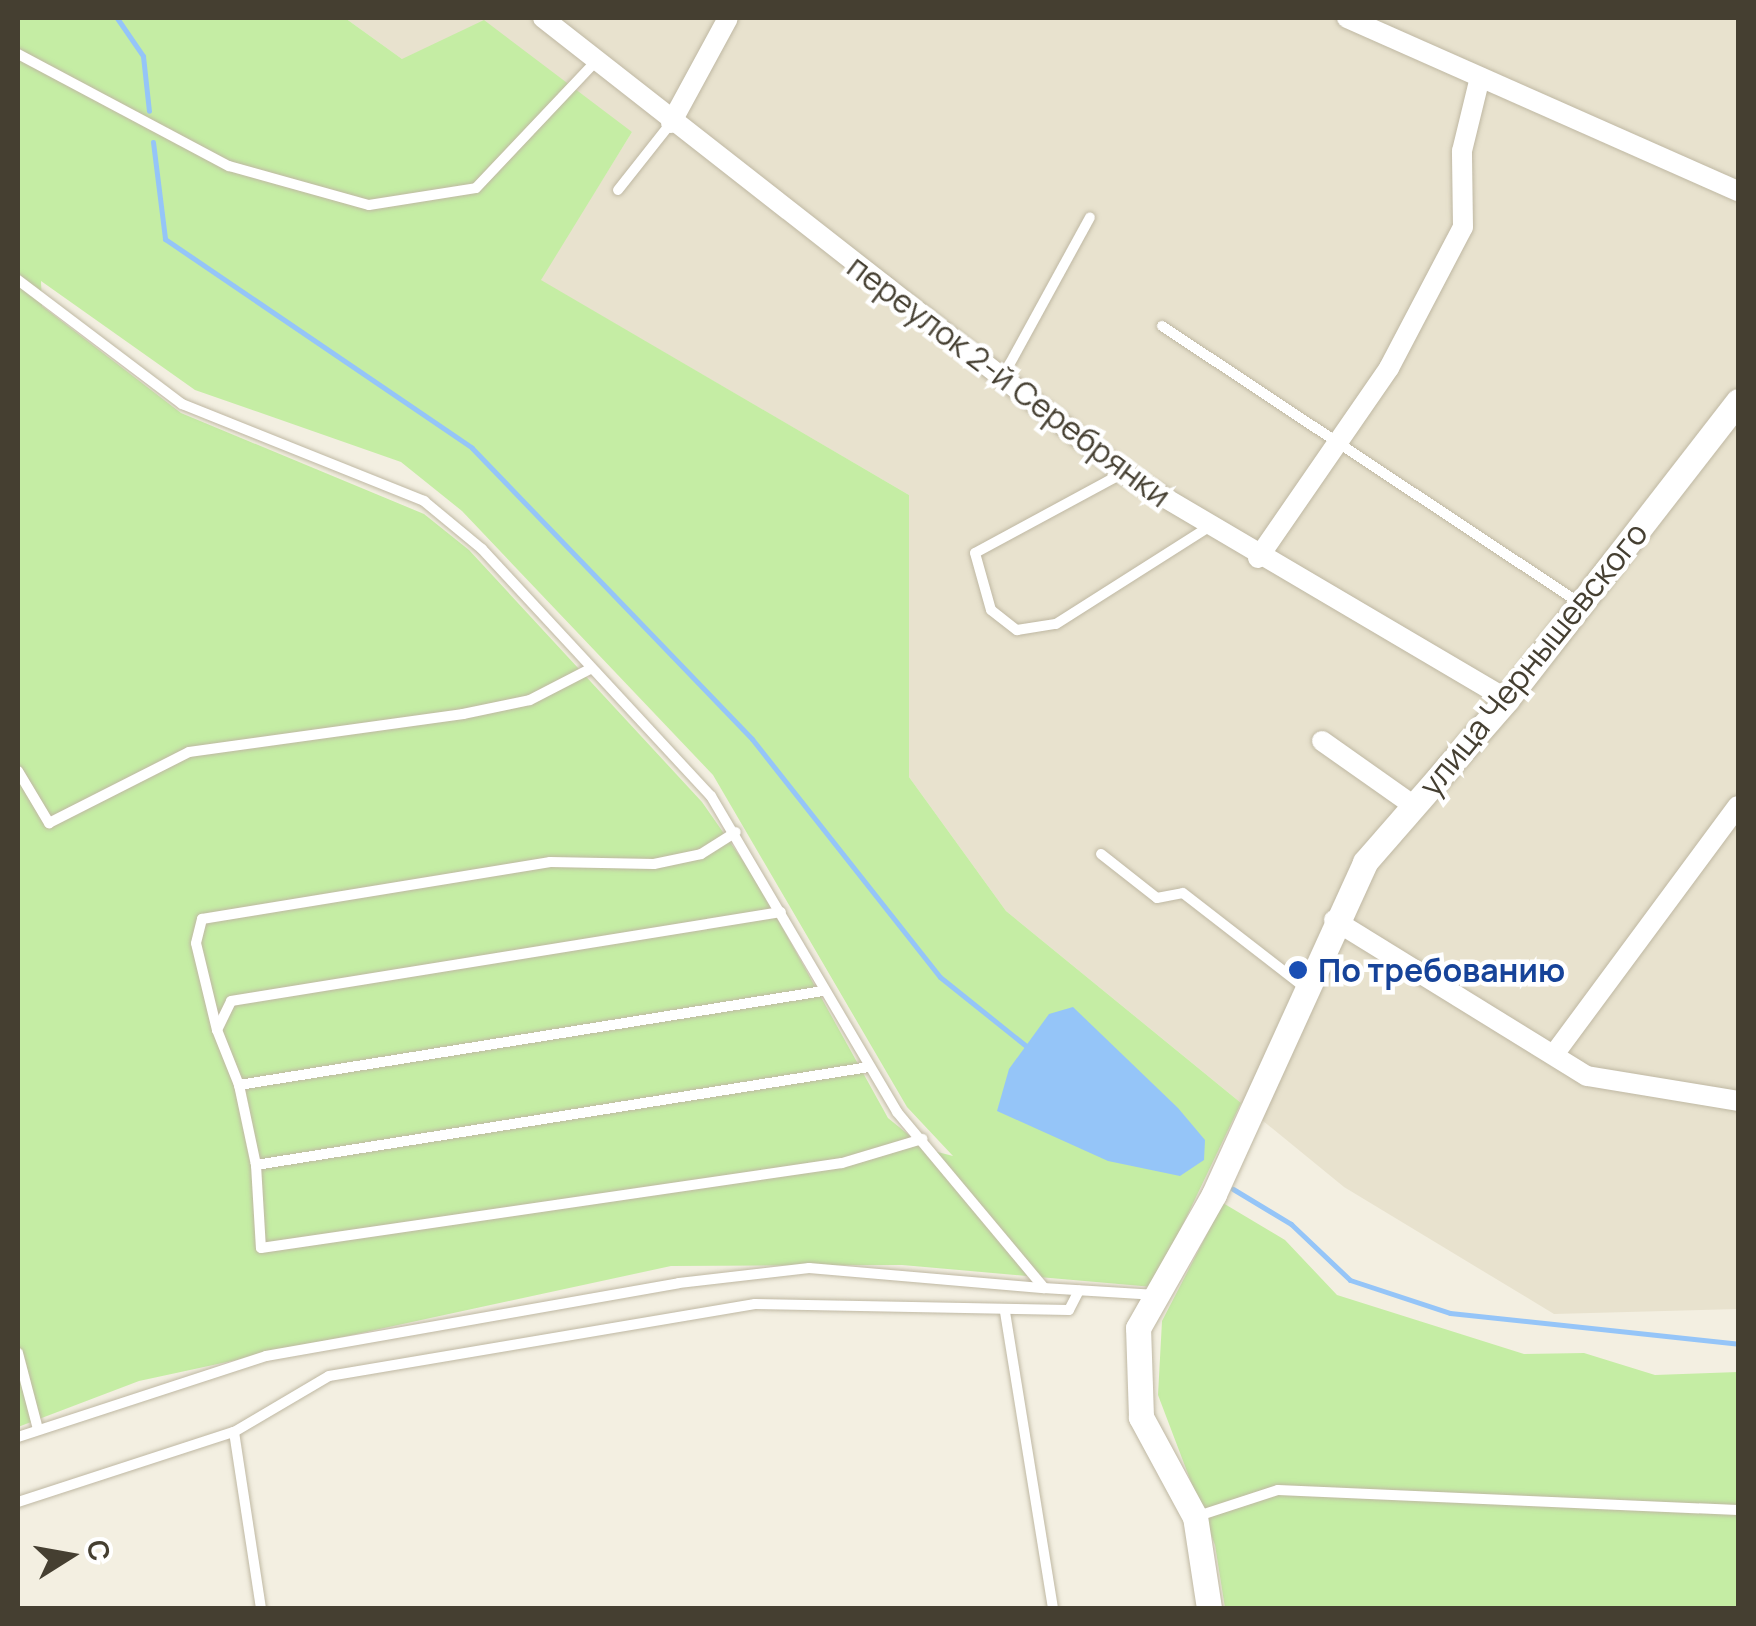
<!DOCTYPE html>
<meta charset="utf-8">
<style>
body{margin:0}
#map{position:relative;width:1756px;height:1626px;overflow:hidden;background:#f3efe1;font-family:Manrope,sans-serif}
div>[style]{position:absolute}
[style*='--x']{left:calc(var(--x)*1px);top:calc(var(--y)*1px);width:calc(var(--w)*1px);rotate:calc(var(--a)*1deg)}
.residential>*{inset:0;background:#e8e2ce}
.green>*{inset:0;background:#c5eda4}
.water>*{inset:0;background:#95c5f8}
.stream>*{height:5px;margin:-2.5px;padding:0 2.5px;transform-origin:2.5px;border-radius:2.5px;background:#95c5f8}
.roads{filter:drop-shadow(0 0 2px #bfb8a3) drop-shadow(0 0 2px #bfb8a3)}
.service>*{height:10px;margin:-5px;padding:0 5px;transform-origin:5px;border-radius:5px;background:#fff}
.minor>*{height:20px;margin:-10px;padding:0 10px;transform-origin:10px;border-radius:10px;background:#fff}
.tertiary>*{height:25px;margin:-12.5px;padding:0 12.5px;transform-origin:12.5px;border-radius:12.5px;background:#fff}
.dots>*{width:28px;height:28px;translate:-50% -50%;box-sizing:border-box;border:5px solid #fff;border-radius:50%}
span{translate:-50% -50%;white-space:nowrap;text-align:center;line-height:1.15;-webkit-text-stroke:9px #fff;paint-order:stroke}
.street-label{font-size:32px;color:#453f31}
.transit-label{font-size:32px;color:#164399;font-weight:700}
.left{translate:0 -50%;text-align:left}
.frame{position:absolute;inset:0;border:20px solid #453f31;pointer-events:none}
.north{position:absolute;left:20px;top:1506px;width:100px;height:100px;-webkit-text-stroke:8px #fff;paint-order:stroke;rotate:79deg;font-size:28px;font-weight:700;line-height:40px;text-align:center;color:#453f31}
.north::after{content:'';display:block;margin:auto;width:35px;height:45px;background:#453f31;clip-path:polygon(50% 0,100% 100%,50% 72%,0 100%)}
</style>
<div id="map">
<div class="residential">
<i style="clip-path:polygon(345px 18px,1738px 18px,1738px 1309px,1554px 1314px,1344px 1187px,1006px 911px,909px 777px,909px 495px,540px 280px,632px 132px,402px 59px)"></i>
</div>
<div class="green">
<i style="clip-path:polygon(evenodd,18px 18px,345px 18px,402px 59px,484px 20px,632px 132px,541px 280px,909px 495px,909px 777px,1006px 911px,1241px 1103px,1153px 1287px,902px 1265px,671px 1266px,139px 1381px,18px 1427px,18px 18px,41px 281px,195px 390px,401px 462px,462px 511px,713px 775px,907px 1107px,953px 1156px,926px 1149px,888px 1118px,755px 878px,702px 802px,469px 550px,424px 514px,181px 413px,42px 306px,41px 281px)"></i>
<i style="clip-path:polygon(1223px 1203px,1285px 1240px,1337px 1295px,1524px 1354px,1584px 1353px,1655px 1375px,1738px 1372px,1738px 1608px,1225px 1608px,1215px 1545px,1158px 1395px,1162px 1321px)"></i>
</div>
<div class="water">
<i style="clip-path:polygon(1073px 1007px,1178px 1108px,1205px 1140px,1204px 1160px,1180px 1176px,1108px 1161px,997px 1111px,1009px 1069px,1049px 1014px)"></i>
</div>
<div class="stream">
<i style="--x:117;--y:18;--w:46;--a:55.6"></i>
<i style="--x:143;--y:56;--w:55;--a:83.8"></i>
<i style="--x:153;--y:142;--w:98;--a:82.9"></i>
<i style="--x:165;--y:239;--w:371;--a:34.2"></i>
<i style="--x:472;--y:448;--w:404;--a:46.1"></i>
<i style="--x:752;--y:739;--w:303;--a:51.7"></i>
<i style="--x:940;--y:977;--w:110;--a:38.7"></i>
<i style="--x:1233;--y:1189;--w:68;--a:31.1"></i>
<i style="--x:1291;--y:1224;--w:81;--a:43.5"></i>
<i style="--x:1350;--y:1280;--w:105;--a:18.3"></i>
<i style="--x:1450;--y:1313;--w:290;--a:6.1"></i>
</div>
<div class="roads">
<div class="service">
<i style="--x:18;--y:54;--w:239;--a:28"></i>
<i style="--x:229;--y:166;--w:145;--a:15.6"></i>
<i style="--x:369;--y:205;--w:108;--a:-9"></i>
<i style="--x:476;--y:188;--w:175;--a:-46.6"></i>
<i style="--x:618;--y:190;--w:85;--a:-51.7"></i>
<i style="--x:18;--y:280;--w:206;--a:37.1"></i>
<i style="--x:182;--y:404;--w:261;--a:21.8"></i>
<i style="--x:424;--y:501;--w:75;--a:39.6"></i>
<i style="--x:482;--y:549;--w:337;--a:47.2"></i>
<i style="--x:711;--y:796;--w:367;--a:59.5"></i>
<i style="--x:897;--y:1112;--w:229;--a:50.1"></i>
<i style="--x:1044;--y:1288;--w:112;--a:3.6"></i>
<i style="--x:1162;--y:326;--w:503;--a:33.56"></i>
<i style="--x:1002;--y:378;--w:183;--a:-61.3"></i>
<i style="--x:1123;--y:473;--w:168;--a:151.6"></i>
<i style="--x:975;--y:553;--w:59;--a:74.3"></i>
<i style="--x:991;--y:610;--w:33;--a:38"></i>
<i style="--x:1017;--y:630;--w:39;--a:-9"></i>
<i style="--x:1056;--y:624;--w:179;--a:-32.4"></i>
<i style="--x:18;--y:771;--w:61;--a:59.2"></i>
<i style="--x:49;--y:823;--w:157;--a:-26.9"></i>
<i style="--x:189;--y:752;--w:277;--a:-7.9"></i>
<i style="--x:463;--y:714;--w:68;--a:-11.8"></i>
<i style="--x:530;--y:700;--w:68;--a:-27.3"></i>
<i style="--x:1101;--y:854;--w:71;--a:38.2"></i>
<i style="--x:1157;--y:898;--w:26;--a:-11"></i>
<i style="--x:1183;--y:893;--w:152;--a:37.8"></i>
<i style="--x:217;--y:1030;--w:89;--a:-103.6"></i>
<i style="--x:196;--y:943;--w:25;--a:-76"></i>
<i style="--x:202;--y:919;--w:353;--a:-9.3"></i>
<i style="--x:550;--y:862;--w:104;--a:1.1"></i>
<i style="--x:654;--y:864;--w:48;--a:-12"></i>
<i style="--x:701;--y:854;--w:41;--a:-32.2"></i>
<i style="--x:869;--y:1067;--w:621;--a:170.92"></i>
<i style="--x:256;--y:1165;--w:83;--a:86.6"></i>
<i style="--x:261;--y:1248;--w:587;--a:-8.32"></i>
<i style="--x:842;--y:1163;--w:84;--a:-16.7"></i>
<i style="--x:239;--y:1085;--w:59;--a:-111.8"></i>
<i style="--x:217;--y:1030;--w:32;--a:-64"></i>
<i style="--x:231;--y:1001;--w:557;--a:-9.19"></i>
<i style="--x:256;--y:1165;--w:82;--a:-102"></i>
<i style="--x:239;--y:1085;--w:592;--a:-9.14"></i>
<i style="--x:1005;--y:1312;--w:300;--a:80.8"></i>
<i style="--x:18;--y:1353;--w:79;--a:75.3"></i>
<i style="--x:234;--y:1432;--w:178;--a:81.3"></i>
<i style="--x:18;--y:1437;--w:261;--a:-18.1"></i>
<i style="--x:266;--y:1356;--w:419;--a:-10"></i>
<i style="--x:679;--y:1283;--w:131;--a:-6.6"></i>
<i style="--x:809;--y:1268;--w:236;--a:4.9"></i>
<i style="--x:18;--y:1502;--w:227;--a:-18"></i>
<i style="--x:234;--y:1432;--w:110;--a:-30.5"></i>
<i style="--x:329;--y:1376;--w:432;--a:-9.6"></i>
<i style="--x:755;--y:1304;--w:314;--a:1.1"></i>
<i style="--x:1069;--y:1310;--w:22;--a:-63"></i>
<i style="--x:1195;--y:1517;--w:87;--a:-18"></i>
<i style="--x:1278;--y:1490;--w:460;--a:2.5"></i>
</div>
<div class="minor">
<i style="--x:543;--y:18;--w:743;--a:38.06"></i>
<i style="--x:1128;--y:476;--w:440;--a:30.5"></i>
<i style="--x:1347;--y:18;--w:428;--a:23.9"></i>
<i style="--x:671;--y:123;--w:119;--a:-61.5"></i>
<i style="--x:1258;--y:558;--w:231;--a:-55.4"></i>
<i style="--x:1389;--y:368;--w:159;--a:-62.3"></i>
<i style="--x:1463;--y:227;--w:76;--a:-90.8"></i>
<i style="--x:1462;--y:151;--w:76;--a:-76.3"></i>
<i style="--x:1322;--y:741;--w:113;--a:35.2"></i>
<i style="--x:1334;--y:920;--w:297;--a:31.7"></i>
<i style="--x:1587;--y:1076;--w:153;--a:9.4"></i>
<i style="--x:1555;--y:1053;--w:307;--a:-53.5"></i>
</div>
<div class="tertiary">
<i style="--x:1209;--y:1608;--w:92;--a:-98.7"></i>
<i style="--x:1195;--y:1517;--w:114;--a:-118.4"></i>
<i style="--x:1141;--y:1417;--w:89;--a:-91.9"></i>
<i style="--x:1138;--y:1328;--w:154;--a:-60.4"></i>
<i style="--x:1214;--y:1194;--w:365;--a:-65.5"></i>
<i style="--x:1365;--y:862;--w:216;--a:-48.9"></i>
<i style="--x:1507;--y:699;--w:377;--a:-52.2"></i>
</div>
</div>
<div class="dots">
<i style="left:1298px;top:970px;background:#1a4fb4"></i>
</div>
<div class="street-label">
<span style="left:1009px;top:381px;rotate:37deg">переулок 2-й Серебрянки</span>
<span style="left:1533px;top:659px;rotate:-51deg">улица Чернышевского</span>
</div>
<div class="transit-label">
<span class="left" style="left:1318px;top:970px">По требованию</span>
</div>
<div class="frame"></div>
<div class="north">С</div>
</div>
